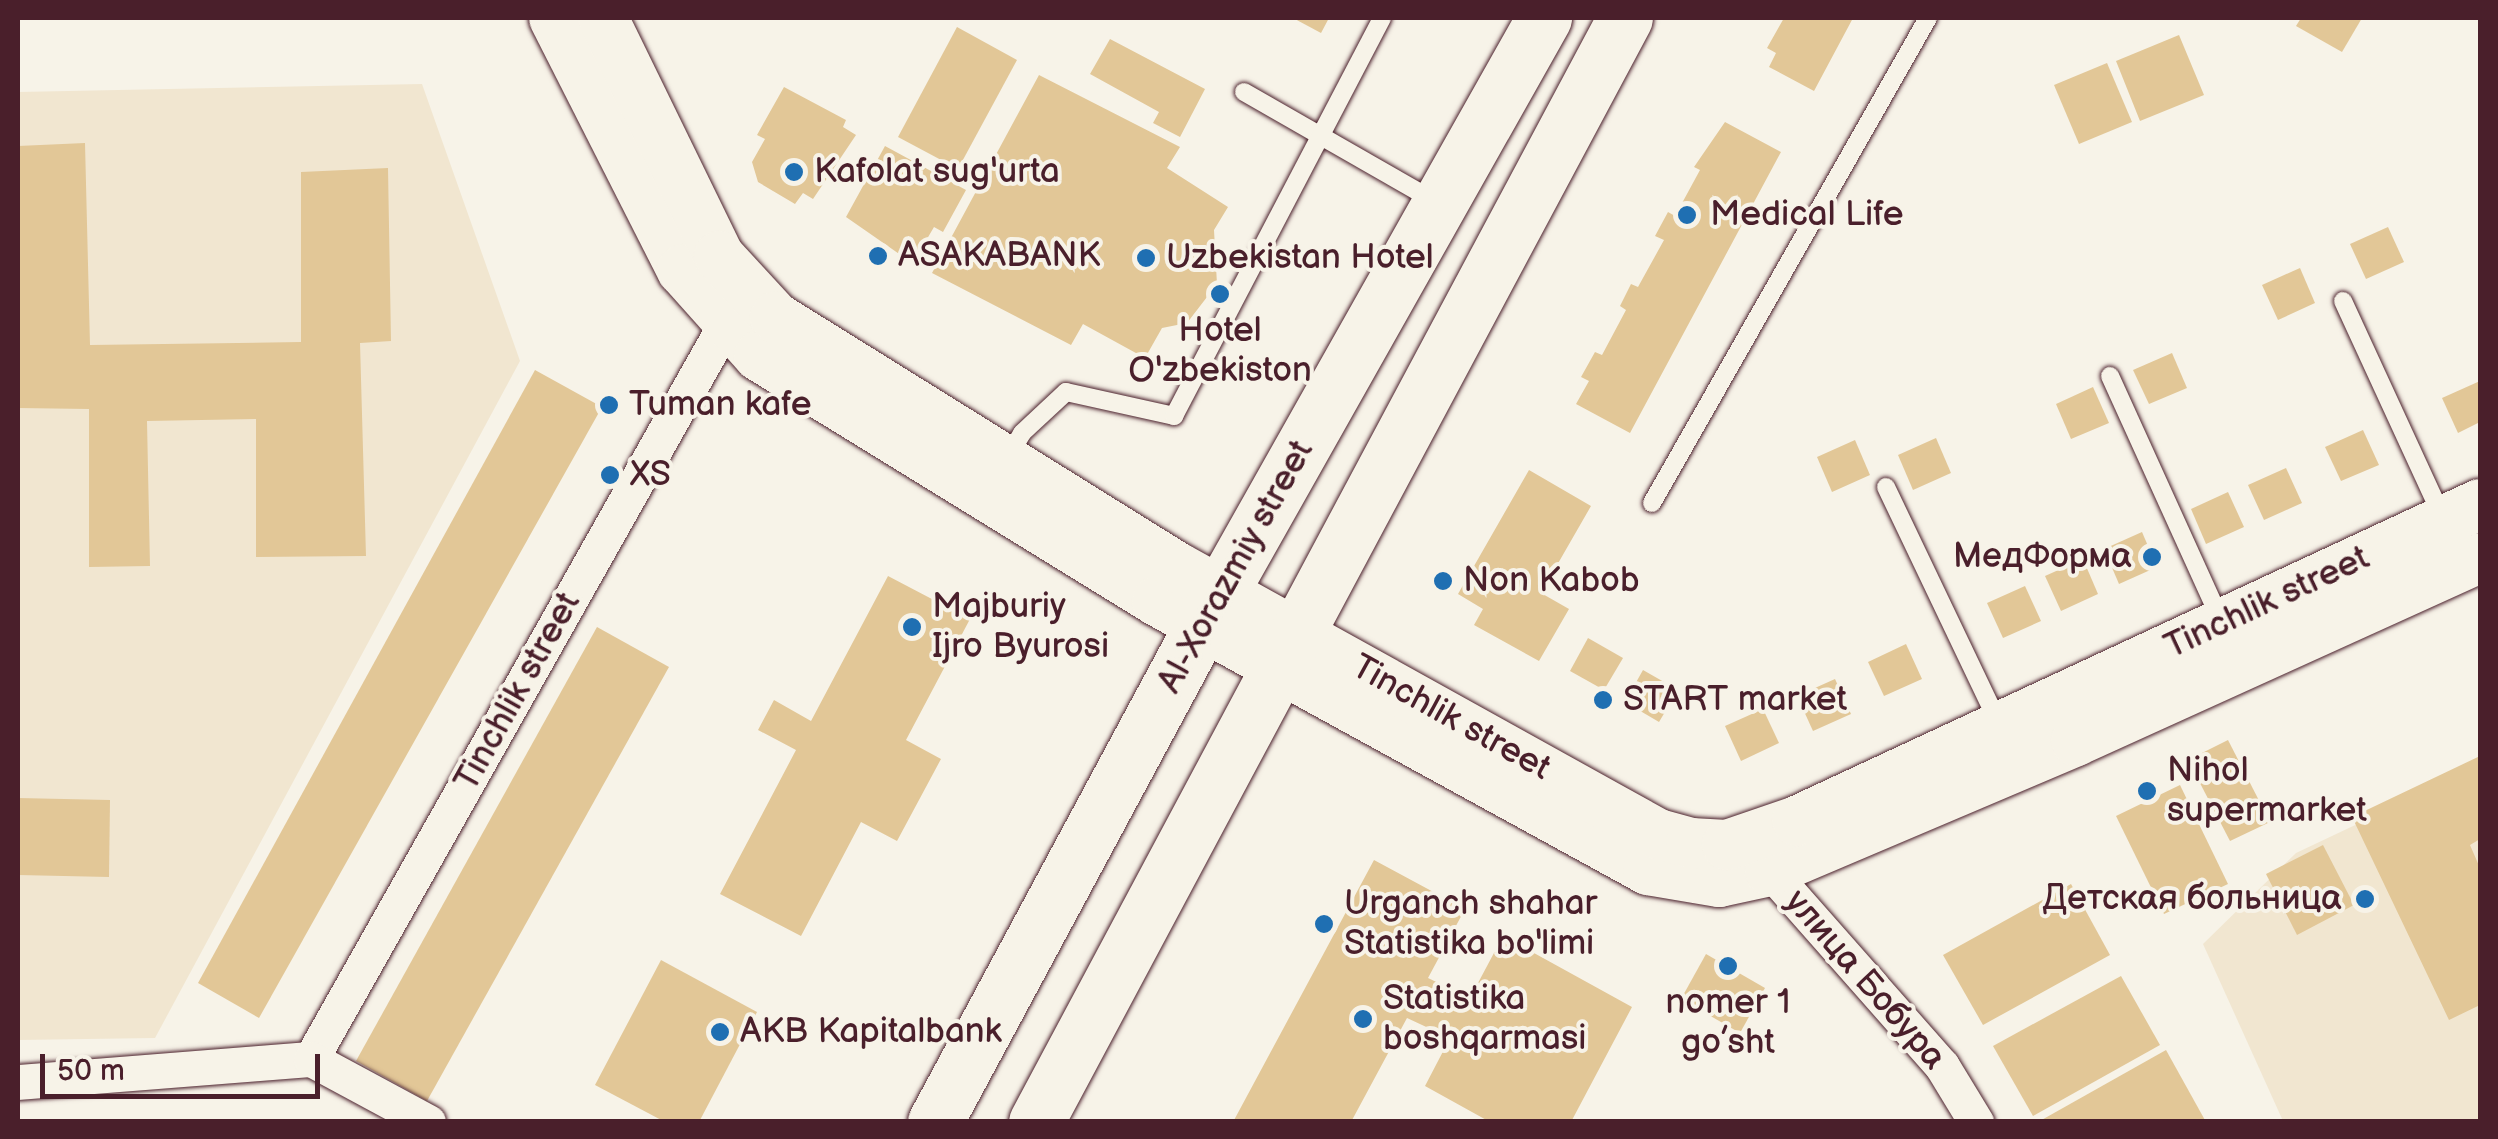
<!DOCTYPE html>
<meta charset="utf-8">
<style>
body{margin:0}
#map{position:relative;width:2498px;height:1139px;overflow:hidden;background:#f7f3e8;font-family:"Balsamiq Sans",sans-serif}
div>[style]{position:absolute}
[style*='--x']{left:calc(var(--x)*1px);top:calc(var(--y)*1px);width:calc(var(--w)*1px);rotate:calc(var(--a)*1deg)}
.built>*{inset:0;background:#f1e6d0}
.building>*{inset:0;background:#e2c797}
.roads{filter:drop-shadow(0 0 2px #4a1f2b) drop-shadow(0 0 2px #4a1f2b)}
.lane>*{height:18px;margin:-9px;padding:0 9px;transform-origin:9px;border-radius:9px;background:#f7f3e8}
.street>*{height:35px;margin:-17.5px;padding:0 17.5px;transform-origin:17.5px;border-radius:17.5px;background:#f7f3e8}
.secondary>*{height:50px;margin:-25px;padding:0 25px;transform-origin:25px;border-radius:25px;background:#f7f3e8}
.primary>*{height:55px;margin:-27.5px;padding:0 27.5px;transform-origin:27.5px;border-radius:27.5px;background:#f7f3e8}
.dots>*{width:28px;height:28px;translate:-50% -50%;box-sizing:border-box;border:5px solid #f7f3e8;border-radius:50%}
span{translate:-50% -50%;white-space:nowrap;text-align:center;line-height:1.15;-webkit-text-stroke:8px #f7f3e8;paint-order:stroke}
.poi-label{font-size:35px;color:#4a1f2b}
.left{translate:0 -50%;text-align:left}
.right{translate:-100% -50%;text-align:right}
.street-label{font-size:35px;color:#4a1f2b}
.frame{position:absolute;inset:0;border:20px solid #4a1f2b;pointer-events:none}
.scale{position:absolute;left:40px;top:1054px;width:280px;height:45px;box-sizing:border-box;border:5px solid #4a1f2b;border-top:0;padding-left:12px;font-size:30px;line-height:35px;white-space:nowrap;color:#4a1f2b;-webkit-text-stroke:8px #f7f3e8;paint-order:stroke}
</style>
<div id="map">
<div class="built">
<i style="clip-path:polygon(422px 84px,520px 361px,155px 1038px,18px 1040px,18px 92px)"></i>
<i style="clip-path:polygon(2480px 766px,2480px 1121px,2283px 1121px,2203px 944px,2296px 853px)"></i>
</div>
<div class="building">
<i style="clip-path:polygon(1293px 18px,1329px 18px,1321px 33px)"></i>
<i style="clip-path:polygon(1784px 18px,1853px 18px,1814px 91px,1769px 67px,1776px 53px,1767px 48px)"></i>
<i style="clip-path:polygon(2301px 18px,2362px 18px,2342px 52px,2296px 26px)"></i>
<i style="clip-path:polygon(957px 27px,1017px 60px,958px 169px,898px 137px)"></i>
<i style="clip-path:polygon(2179px 35px,2204px 95px,2140px 121px,2116px 61px)"></i>
<i style="clip-path:polygon(1110px 39px,1205px 89px,1180px 137px,1153px 123px,1159px 112px,1090px 74px)"></i>
<i style="clip-path:polygon(2107px 63px,2132px 122px,2079px 144px,2054px 85px)"></i>
<i style="clip-path:polygon(1039px 75px,1180px 147px,1167px 168px,1228px 207px,1214px 230px,1217px 284px,1187px 323px,1162px 328px,1145px 358px,1083px 324px,1071px 345px,932px 273px)"></i>
<i style="clip-path:polygon(784px 87px,846px 120px,843px 127px,856px 135px,813px 199px,803px 193px,795px 204px,758px 182px,752px 162px,765px 139px,757px 135px)"></i>
<i style="clip-path:polygon(1725px 122px,1781px 152px,1630px 433px,1576px 404px,1589px 381px,1581px 377px,1595px 352px,1602px 355px,1626px 310px,1620px 306px,1631px 284px,1638px 287px,1664px 240px,1655px 236px,1668px 212px,1675px 216px,1700px 170px,1694px 167px)"></i>
<i style="clip-path:polygon(85px 143px,90px 345px,301px 342px,301px 172px,388px 168px,391px 341px,360px 343px,366px 556px,256px 557px,256px 419px,147px 421px,150px 566px,89px 567px,89px 409px,18px 408px,18px 146px)"></i>
<i style="clip-path:polygon(885px 146px,966px 190px,943px 232px,934px 227px,917px 256px,909px 251px,905px 258px,846px 217px)"></i>
<i style="clip-path:polygon(2388px 227px,2404px 262px,2366px 279px,2350px 244px)"></i>
<i style="clip-path:polygon(2300px 268px,2315px 303px,2278px 320px,2262px 285px)"></i>
<i style="clip-path:polygon(2172px 353px,2187px 388px,2149px 404px,2133px 370px)"></i>
<i style="clip-path:polygon(535px 370px,602px 407px,259px 1018px,198px 983px)"></i>
<i style="clip-path:polygon(2480px 381px,2480px 422px,2458px 433px,2442px 398px)"></i>
<i style="clip-path:polygon(2093px 387px,2109px 423px,2071px 439px,2056px 404px)"></i>
<i style="clip-path:polygon(2363px 430px,2379px 465px,2341px 481px,2325px 447px)"></i>
<i style="clip-path:polygon(1936px 438px,1951px 473px,1913px 490px,1898px 455px)"></i>
<i style="clip-path:polygon(1855px 440px,1870px 475px,1832px 492px,1817px 457px)"></i>
<i style="clip-path:polygon(2286px 468px,2302px 503px,2264px 520px,2248px 485px)"></i>
<i style="clip-path:polygon(1529px 470px,1591px 506px,1541px 593px,1569px 609px,1539px 661px,1474px 625px,1483px 609px,1458px 594px)"></i>
<i style="clip-path:polygon(2228px 492px,2244px 527px,2206px 544px,2191px 509px)"></i>
<i style="clip-path:polygon(2142px 532px,2157px 567px,2119px 584px,2104px 549px)"></i>
<i style="clip-path:polygon(2083px 559px,2098px 594px,2061px 611px,2045px 576px)"></i>
<i style="clip-path:polygon(888px 576px,970px 619px,906px 740px,941px 759px,897px 841px,861px 822px,801px 936px,720px 894px,796px 750px,758px 730px,774px 700px,811px 721px)"></i>
<i style="clip-path:polygon(2025px 586px,2041px 621px,2003px 638px,1987px 603px)"></i>
<i style="clip-path:polygon(597px 627px,669px 667px,427px 1101px,356px 1061px)"></i>
<i style="clip-path:polygon(1588px 638px,1623px 658px,1604px 690px,1570px 671px)"></i>
<i style="clip-path:polygon(1906px 644px,1922px 679px,1884px 696px,1868px 662px)"></i>
<i style="clip-path:polygon(1643px 670px,1678px 690px,1659px 722px,1625px 702px)"></i>
<i style="clip-path:polygon(1835px 679px,1851px 714px,1813px 731px,1797px 696px)"></i>
<i style="clip-path:polygon(1763px 709px,1779px 743px,1741px 761px,1725px 726px)"></i>
<i style="clip-path:polygon(2228px 740px,2270px 822px,2230px 841px,2188px 760px)"></i>
<i style="clip-path:polygon(2480px 756px,2480px 839px,2470px 845px,2480px 868px,2480px 1005px,2449px 1020px,2352px 817px)"></i>
<i style="clip-path:polygon(2180px 785px,2228px 884px,2164px 914px,2116px 816px)"></i>
<i style="clip-path:polygon(18px 798px,110px 800px,109px 877px,18px 875px)"></i>
<i style="clip-path:polygon(2323px 845px,2354px 905px,2297px 935px,2266px 874px)"></i>
<i style="clip-path:polygon(1374px 860px,1465px 909px,1428px 978px,1470px 998px,1503px 936px,1632px 1007px,1571px 1122px,1490px 1122px,1425px 1086px,1450px 1038px,1407px 1018px,1351px 1122px,1233px 1122px)"></i>
<i style="clip-path:polygon(2071px 884px,2110px 955px,1983px 1025px,1943px 955px)"></i>
<i style="clip-path:polygon(1706px 954px,1765px 988px,1740px 1033px,1681px 999px)"></i>
<i style="clip-path:polygon(661px 960px,757px 1012px,699px 1122px,665px 1122px,595px 1085px)"></i>
<i style="clip-path:polygon(2121px 976px,2160px 1045px,2033px 1116px,1993px 1046px)"></i>
<i style="clip-path:polygon(2166px 1050px,2206px 1122px,2038px 1122px)"></i>
</div>
<div class="roads">
<div class="lane">
<i style="--x:1244;--y:92;--w:219;--a:29.8"></i>
<i style="--x:2343;--y:301;--w:237;--a:65.3"></i>
<i style="--x:2110;--y:376;--w:267;--a:65.6"></i>
<i style="--x:1006;--y:460;--w:31;--a:-59"></i>
<i style="--x:1022;--y:433;--w:60;--a:-43"></i>
<i style="--x:1066;--y:392;--w:111;--a:12.5"></i>
<i style="--x:1174;--y:416;--w:449;--a:-62.4"></i>
<i style="--x:1886;--y:487;--w:265;--a:64.5"></i>
<i style="--x:1652;--y:503;--w:558;--a:-60.36"></i>
</div>
<div class="street">
<i style="--x:1763;--y:854;--w:18;--a:68"></i>
<i style="--x:1770;--y:871;--w:260;--a:48.6"></i>
<i style="--x:1942;--y:1066;--w:66;--a:58.7"></i>
<i style="--x:311;--y:1059;--w:843;--a:-60.58"></i>
<i style="--x:18;--y:1082;--w:294;--a:-4.5"></i>
<i style="--x:311;--y:1059;--w:133;--a:28.3"></i>
</div>
<div class="secondary">
<i style="--x:554;--y:18;--w:283;--a:63.1"></i>
<i style="--x:682;--y:270;--w:115;--a:48.2"></i>
<i style="--x:759;--y:356;--w:467;--a:31.6"></i>
<i style="--x:1157;--y:601;--w:560;--a:28.72"></i>
<i style="--x:1648;--y:870;--w:72;--a:9.6"></i>
<i style="--x:1719;--y:882;--w:52;--a:-12.2"></i>
<i style="--x:1770;--y:871;--w:332;--a:-23"></i>
<i style="--x:2076;--y:741;--w:444;--a:-24.4"></i>
<i style="--x:603;--y:18;--w:265;--a:64"></i>
<i style="--x:719;--y:256;--w:83;--a:47.4"></i>
<i style="--x:775;--y:317;--w:473;--a:31.9"></i>
<i style="--x:1177;--y:567;--w:550;--a:29.03"></i>
<i style="--x:1658;--y:834;--w:34;--a:15"></i>
<i style="--x:1691;--y:843;--w:36;--a:3"></i>
<i style="--x:1727;--y:845;--w:74;--a:-18.9"></i>
<i style="--x:1797;--y:821;--w:753;--a:-24.9"></i>
</div>
<div class="primary">
<i style="--x:935;--y:1122;--w:562;--a:-61.75"></i>
<i style="--x:1201;--y:627;--w:699;--a:-60.61"></i>
<i style="--x:1036;--y:1122;--w:1251;--a:-61.92"></i>
</div>
</div>
<div class="dots">
<i style="left:794px;top:172px;background:#1f6fb2"></i>
<i style="left:1687px;top:215px;background:#1f6fb2"></i>
<i style="left:878px;top:256px;background:#1f6fb2"></i>
<i style="left:1146px;top:258px;background:#1f6fb2"></i>
<i style="left:1220px;top:294px;background:#1f6fb2"></i>
<i style="left:609px;top:405px;background:#1f6fb2"></i>
<i style="left:610px;top:475px;background:#1f6fb2"></i>
<i style="left:2152px;top:557px;background:#1f6fb2"></i>
<i style="left:1443px;top:581px;background:#1f6fb2"></i>
<i style="left:912px;top:627px;background:#1f6fb2"></i>
<i style="left:1603px;top:700px;background:#1f6fb2"></i>
<i style="left:2147px;top:791px;background:#1f6fb2"></i>
<i style="left:2365px;top:899px;background:#1f6fb2"></i>
<i style="left:1324px;top:924px;background:#1f6fb2"></i>
<i style="left:1728px;top:966px;background:#1f6fb2"></i>
<i style="left:1363px;top:1019px;background:#1f6fb2"></i>
<i style="left:720px;top:1032px;background:#1f6fb2"></i>
</div>
<div class="poi-label">
<span class="left" style="left:814px;top:172px">Kafolat sug'urta</span>
<span class="left" style="left:1710px;top:215px">Medical Life</span>
<span class="left" style="left:898px;top:256px">ASAKABANK</span>
<span class="left" style="left:1166px;top:258px">Uzbekistan Hotel</span>
<span style="left:1220px;top:351px">Hotel<br>O'zbekiston</span>
<span class="left" style="left:629px;top:405px">Tuman kafe</span>
<span class="left" style="left:630px;top:475px">XS</span>
<span class="right" style="left:2132px;top:557px">МедФорма</span>
<span class="left" style="left:1463px;top:581px">Non Kabob</span>
<span class="left" style="left:932px;top:627px">Majburiy<br>Ijro Byurosi</span>
<span class="left" style="left:1623px;top:700px">START market</span>
<span class="left" style="left:2167px;top:791px">Nihol<br>supermarket</span>
<span class="right" style="left:2342px;top:899px">Детская больница</span>
<span class="left" style="left:1344px;top:924px">Urganch shahar<br>Statistika bo'limi</span>
<span class="left" style="left:1383px;top:1019px">Statistika<br>boshqarmasi</span>
<span style="left:1728px;top:1023px">nomer 1<br>go’sht</span>
<span class="left" style="left:740px;top:1032px">AKB Kapitalbank</span>
</div>
<div class="street-label">
<span style="left:1236px;top:567px;rotate:-61deg">Al-Xorazmiy street</span>
<span style="left:2267px;top:603px;rotate:-25deg">Tinchlik street</span>
<span style="left:518px;top:692px;rotate:-61deg">Tinchlik street</span>
<span style="left:1451px;top:718px;rotate:29deg">Tinchlik street</span>
<span style="left:1865px;top:980px;rotate:49deg">улица Бобура</span>
</div>
<div class="frame"></div>
<div class="scale">50 m</div>
</div>
